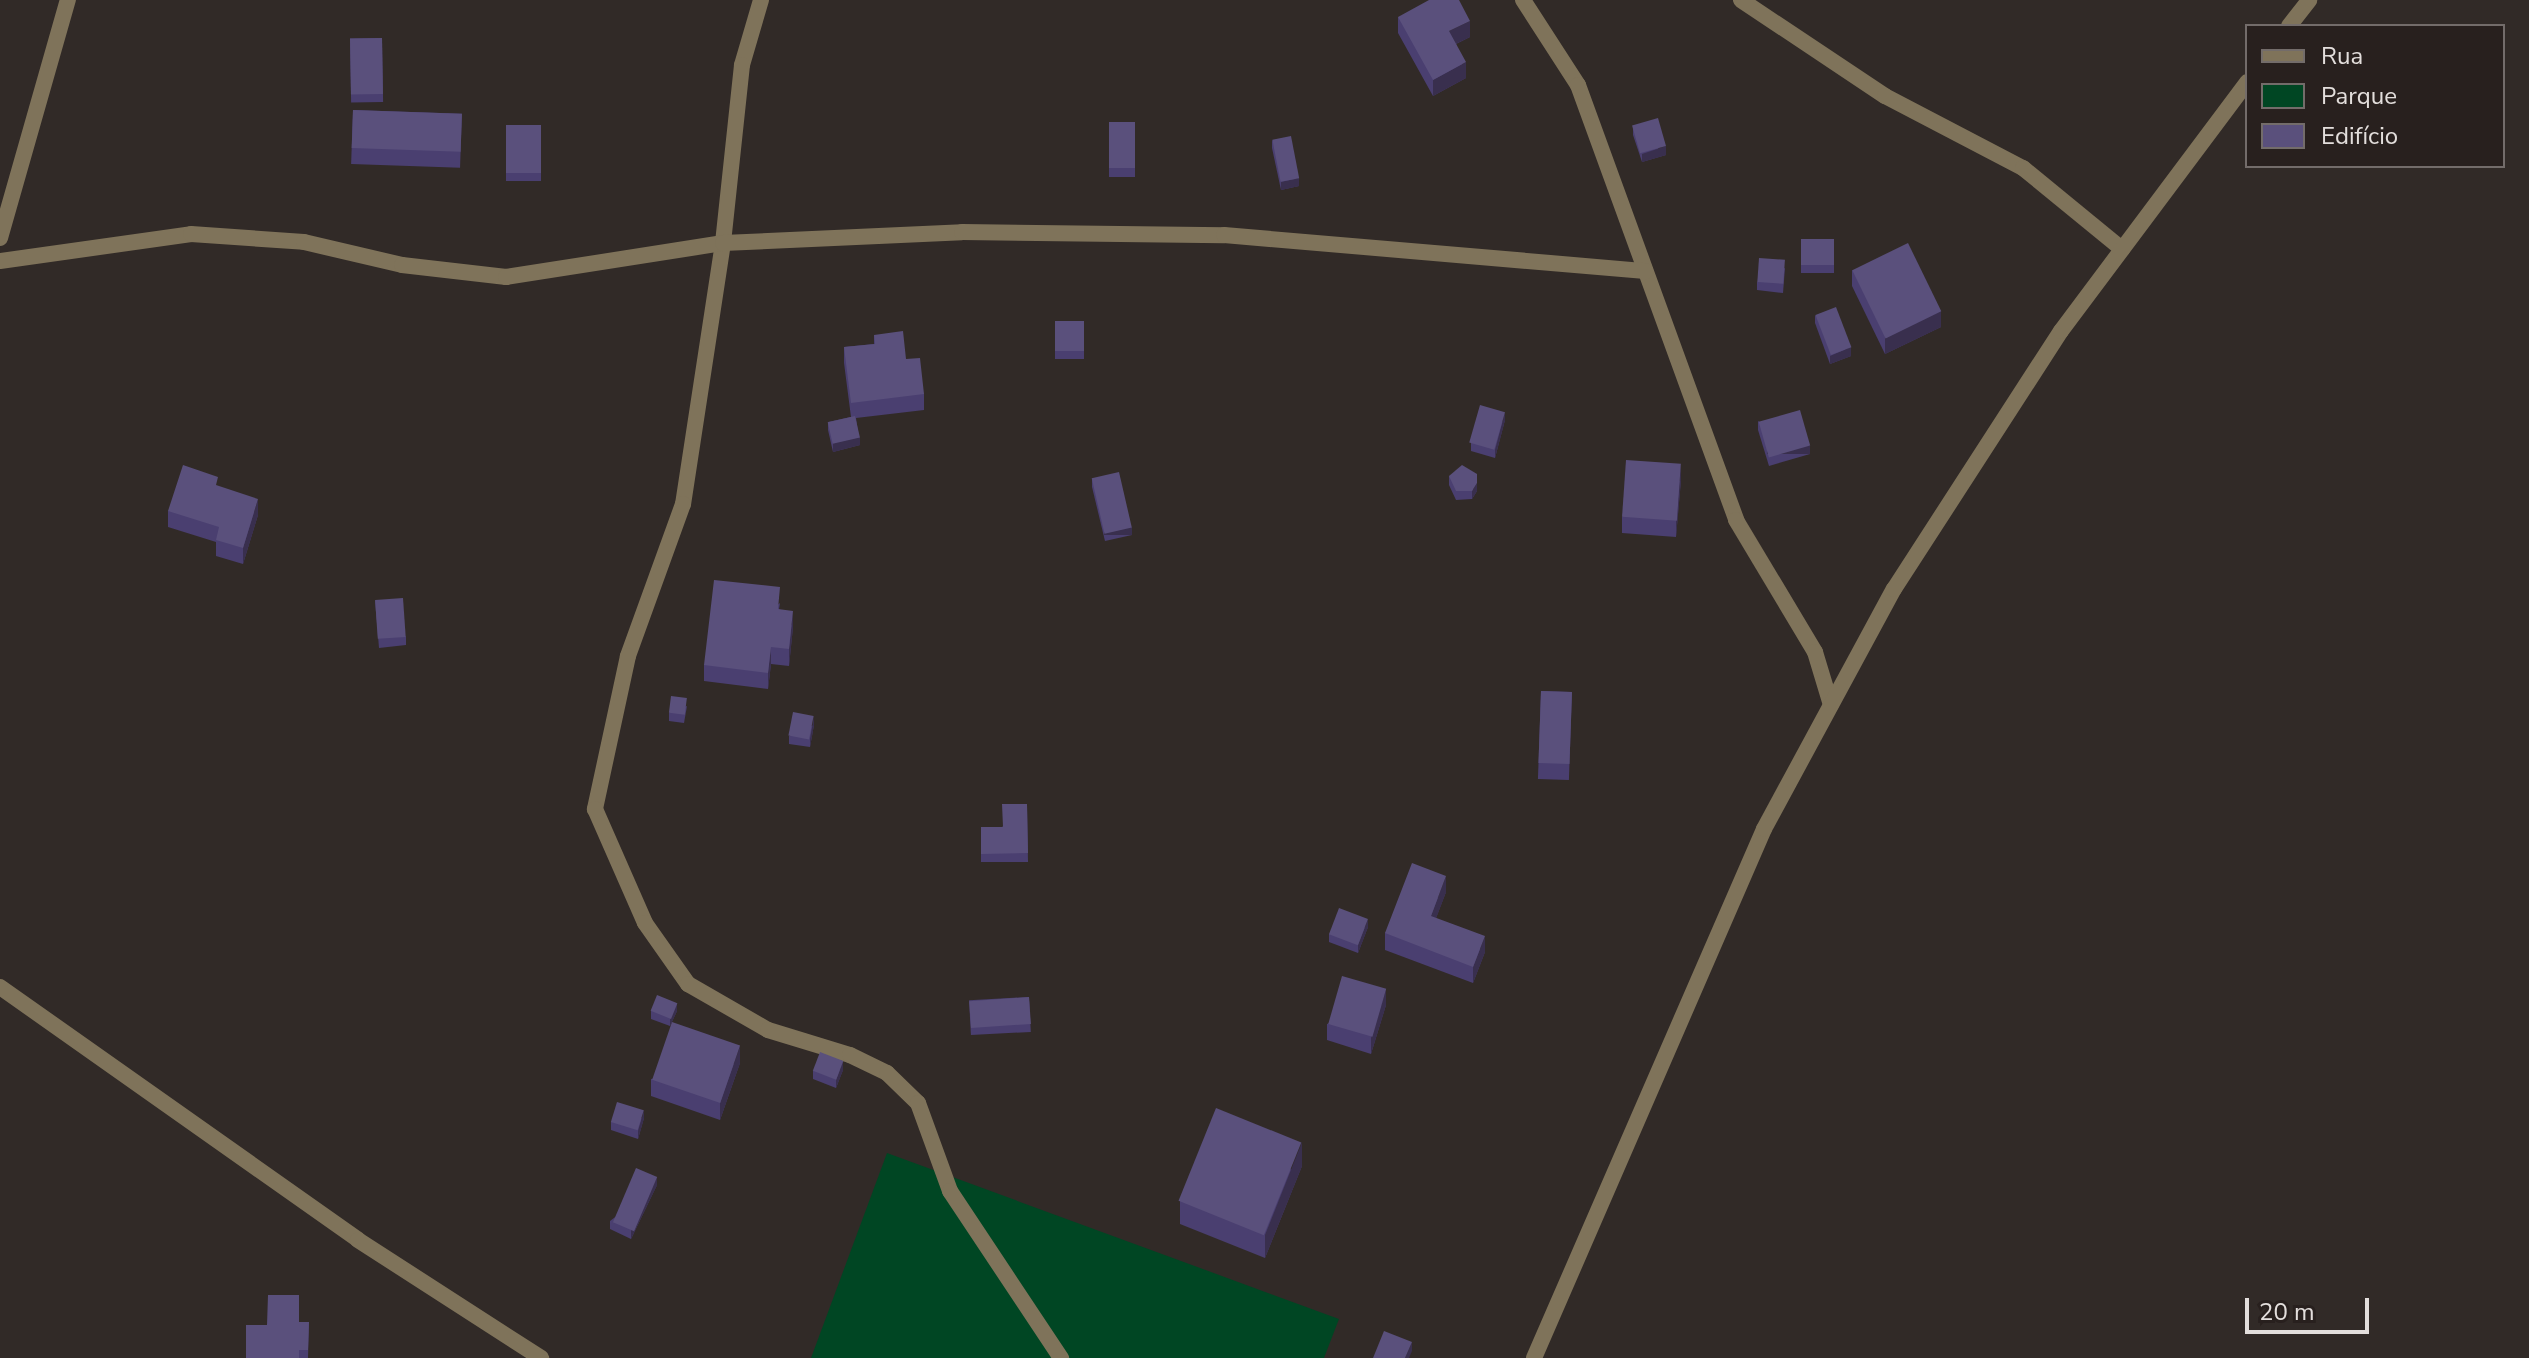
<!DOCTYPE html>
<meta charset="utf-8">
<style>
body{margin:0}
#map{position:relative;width:2529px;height:1358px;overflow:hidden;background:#312a27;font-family:"Nunito Sans",sans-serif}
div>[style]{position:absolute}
.green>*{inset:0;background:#004623}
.street>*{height:16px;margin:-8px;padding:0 8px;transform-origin:8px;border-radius:8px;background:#7f735a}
.wall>*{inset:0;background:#4a3f70;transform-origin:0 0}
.shaded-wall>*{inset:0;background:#392f4e;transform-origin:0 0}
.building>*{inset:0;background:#5a507c;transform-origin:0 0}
span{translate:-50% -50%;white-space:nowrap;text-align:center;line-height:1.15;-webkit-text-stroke:7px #28201e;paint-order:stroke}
.legend{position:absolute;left:2245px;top:24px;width:260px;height:144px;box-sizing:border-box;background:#28201e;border:2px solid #736c6a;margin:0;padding:10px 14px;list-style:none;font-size:24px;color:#e3dedc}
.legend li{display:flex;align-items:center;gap:16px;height:40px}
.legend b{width:40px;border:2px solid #736c6a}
.scale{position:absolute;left:2245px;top:1298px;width:124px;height:36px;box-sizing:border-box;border:4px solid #e3dedc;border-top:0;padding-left:10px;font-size:24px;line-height:28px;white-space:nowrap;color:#e3dedc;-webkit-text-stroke:6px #28201e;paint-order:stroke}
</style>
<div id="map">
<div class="green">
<div style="clip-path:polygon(887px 1153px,1339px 1319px,1324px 1358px,811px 1358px)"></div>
</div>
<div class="street">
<div style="left:761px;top:0;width:68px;rotate:106.3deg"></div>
<div style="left:742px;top:65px;width:179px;rotate:96.1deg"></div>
<div style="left:723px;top:243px;width:264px;rotate:98.7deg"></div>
<div style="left:683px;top:504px;width:162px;rotate:109.9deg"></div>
<div style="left:628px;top:656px;width:157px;rotate:102.2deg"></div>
<div style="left:595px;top:809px;width:124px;rotate:66.3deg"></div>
<div style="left:645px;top:923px;width:75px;rotate:54.8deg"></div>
<div style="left:688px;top:984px;width:92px;rotate:29.9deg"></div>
<div style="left:768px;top:1030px;width:86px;rotate:17deg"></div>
<div style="left:850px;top:1055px;width:41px;rotate:25.9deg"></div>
<div style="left:887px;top:1073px;width:43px;rotate:44.1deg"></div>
<div style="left:918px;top:1103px;width:94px;rotate:70deg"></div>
<div style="left:950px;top:1191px;width:201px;rotate:56.4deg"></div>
<div style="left:1523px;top:0;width:101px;rotate:57.1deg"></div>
<div style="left:1578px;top:85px;width:463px;rotate:70deg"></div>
<div style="left:1736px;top:520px;width:154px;rotate:59.1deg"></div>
<div style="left:1815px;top:652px;width:55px;rotate:73.2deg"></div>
<div style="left:1741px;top:0;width:173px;rotate:33.7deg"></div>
<div style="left:1885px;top:96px;width:156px;rotate:27.6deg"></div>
<div style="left:2023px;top:168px;width:128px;rotate:39.3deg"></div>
<div style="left:2289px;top:26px;width:33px;rotate:-52deg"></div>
<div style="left:0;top:238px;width:248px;rotate:-74.1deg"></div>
<div style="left:0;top:261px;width:193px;rotate:-8deg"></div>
<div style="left:191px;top:234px;width:113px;rotate:4deg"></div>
<div style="left:304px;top:242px;width:101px;rotate:13.2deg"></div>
<div style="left:402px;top:265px;width:105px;rotate:6.6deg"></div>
<div style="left:506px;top:277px;width:220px;rotate:-8.9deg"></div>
<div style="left:723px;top:243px;width:239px;rotate:-2.6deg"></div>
<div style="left:962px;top:232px;width:262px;rotate:0.7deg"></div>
<div style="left:1224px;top:235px;width:423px;rotate:4.9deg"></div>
<div style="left:0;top:987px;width:438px;rotate:35.2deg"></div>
<div style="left:358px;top:1240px;width:218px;rotate:32.8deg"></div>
<div style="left:1534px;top:1358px;width:577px;rotate:-66.5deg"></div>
<div style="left:1764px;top:829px;width:273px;rotate:-61.6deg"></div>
<div style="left:1894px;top:589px;width:307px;rotate:-57.1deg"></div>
<div style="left:2061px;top:331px;width:311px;rotate:-53.2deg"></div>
</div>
<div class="wall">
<div style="clip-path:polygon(1398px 17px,1470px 37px,1456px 44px,1466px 78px,1433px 96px,1398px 33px)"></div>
<div style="left:382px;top:38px;width:64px;height:32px;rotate:89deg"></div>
<div style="left:353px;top:110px;width:109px;height:54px;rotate:2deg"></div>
<div style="left:1109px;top:122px;width:26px;height:55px"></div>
<div style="left:506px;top:125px;width:35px;height:56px"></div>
<div style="clip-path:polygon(1633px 127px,1666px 155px,1642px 162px,1633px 135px)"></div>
<div style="clip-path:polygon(1272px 140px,1299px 186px,1281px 190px,1272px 148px)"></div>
<div style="left:1801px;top:239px;width:33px;height:34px"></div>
<div style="clip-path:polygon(1785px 268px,1783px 293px,1757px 290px,1757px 282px)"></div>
<div style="clip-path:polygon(1852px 270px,1941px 327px,1885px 354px,1852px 286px)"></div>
<div style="clip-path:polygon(1815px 315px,1851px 356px,1830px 364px,1815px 323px)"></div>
<div style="left:1055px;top:321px;width:29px;height:38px"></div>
<div style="clip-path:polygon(874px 335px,906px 359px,924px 394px,924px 410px,856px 418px,860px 445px,833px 452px,828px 430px,828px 422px,851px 417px,844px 363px,844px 347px,874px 344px)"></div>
<div style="clip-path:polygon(1505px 420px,1495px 458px,1471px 451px,1471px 443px)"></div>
<div style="clip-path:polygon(1758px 421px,1810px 454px,1769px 466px,1758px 430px)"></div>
<div style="clip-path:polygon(1449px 476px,1477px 491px,1472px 499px,1456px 500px,1449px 485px)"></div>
<div style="clip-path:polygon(1092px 478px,1132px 535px,1105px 541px,1092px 487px)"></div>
<div style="clip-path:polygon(1681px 480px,1676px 537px,1622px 533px,1622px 517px)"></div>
<div style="clip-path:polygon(218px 486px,258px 515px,243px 564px,216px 556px,216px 542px,168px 527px,168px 511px)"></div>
<div style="clip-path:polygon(375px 600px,406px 637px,406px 645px,379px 648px)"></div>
<div style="clip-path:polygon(780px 603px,779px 609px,793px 627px,789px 666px,771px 664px,768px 689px,704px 681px,704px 665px)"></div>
<div style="left:1541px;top:691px;width:31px;height:88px;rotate:2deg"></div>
<div style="clip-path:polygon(687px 706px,684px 723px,669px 721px,669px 713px)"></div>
<div style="clip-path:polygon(814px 725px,810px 747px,789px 744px,789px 736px)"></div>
<div style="clip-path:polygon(1027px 804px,1028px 862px,981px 862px,981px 827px,1002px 827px)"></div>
<div style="clip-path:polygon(1446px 892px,1436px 918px,1485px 952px,1473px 983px,1385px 950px,1385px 933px)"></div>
<div style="clip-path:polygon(1368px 927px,1358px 953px,1329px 942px,1329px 934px)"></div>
<div style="left:1029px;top:997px;width:35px;height:60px;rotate:87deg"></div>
<div style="clip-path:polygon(1386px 1005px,1371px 1054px,1327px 1040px,1327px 1024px)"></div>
<div style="clip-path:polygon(651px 1011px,677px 1011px,670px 1026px,651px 1019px)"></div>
<div style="clip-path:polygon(740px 1063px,720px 1120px,651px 1096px,651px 1079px)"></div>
<div style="clip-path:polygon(843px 1070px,836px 1088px,813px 1079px,813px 1071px)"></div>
<div style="clip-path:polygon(644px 1118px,638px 1139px,611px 1130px,611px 1122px)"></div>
<div style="clip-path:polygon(1302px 1166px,1265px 1258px,1180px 1224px,1180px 1201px)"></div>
<div style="clip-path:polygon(657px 1185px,631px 1239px,610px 1229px,610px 1221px)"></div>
<div style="clip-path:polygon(299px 1322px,309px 1322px,308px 1358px,246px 1358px,267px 1325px)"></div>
</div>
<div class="shaded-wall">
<div style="clip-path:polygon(1470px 21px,1470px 37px,1449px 47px,1449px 31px)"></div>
<div style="clip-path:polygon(1466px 62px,1466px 78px,1433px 96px,1433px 80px)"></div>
<div style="clip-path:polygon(1666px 146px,1666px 155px,1642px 162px,1642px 154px)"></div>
<div style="clip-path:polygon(1299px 178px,1299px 186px,1281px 190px,1281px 182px)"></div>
<div style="clip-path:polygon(1941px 311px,1941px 327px,1885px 354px,1885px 337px)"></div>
<div style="clip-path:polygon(1851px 347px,1851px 356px,1830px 364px,1830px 356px)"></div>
<div style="clip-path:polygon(1505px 412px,1505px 420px,1495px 458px,1495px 450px)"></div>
<div style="clip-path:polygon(860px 437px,860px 445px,833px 452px,833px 443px)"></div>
<div style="left:1810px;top:446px;width:8px;height:43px;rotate:90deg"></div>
<div style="clip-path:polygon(1681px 464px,1681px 480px,1676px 537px,1676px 521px)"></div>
<div style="clip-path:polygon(1477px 483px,1477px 491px,1472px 499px,1472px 491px)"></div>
<div style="clip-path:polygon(258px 499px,258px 515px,243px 564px,243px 548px)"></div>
<div style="left:1132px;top:527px;width:8px;height:28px;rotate:90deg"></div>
<div style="clip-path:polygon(793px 611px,793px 627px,789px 666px,789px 649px)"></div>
<div style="clip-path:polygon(771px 647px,771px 664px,768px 689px,768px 673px)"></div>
<div style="clip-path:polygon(814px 716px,814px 725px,810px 747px,810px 739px)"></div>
<div style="clip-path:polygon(1446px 876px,1446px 892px,1431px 932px,1431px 916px)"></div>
<div style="clip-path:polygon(1368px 919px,1368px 927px,1358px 953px,1358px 945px)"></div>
<div style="clip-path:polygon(1485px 936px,1485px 952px,1473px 983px,1473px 967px)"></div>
<div style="clip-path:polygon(1386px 989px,1386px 1005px,1371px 1054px,1371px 1038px)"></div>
<div style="clip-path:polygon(677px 1003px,677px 1011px,670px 1026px,670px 1018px)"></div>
<div style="clip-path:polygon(740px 1046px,740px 1063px,720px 1120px,720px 1103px)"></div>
<div style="clip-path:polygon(843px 1061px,843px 1070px,836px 1088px,836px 1080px)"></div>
<div style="clip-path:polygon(644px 1110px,644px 1118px,638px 1139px,638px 1131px)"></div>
<div style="clip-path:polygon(1302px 1142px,1302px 1166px,1265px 1258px,1265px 1235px)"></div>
<div style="clip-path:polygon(657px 1177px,657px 1185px,631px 1239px,631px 1231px)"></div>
<div style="clip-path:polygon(1412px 1342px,1412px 1351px,1409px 1358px,1405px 1358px)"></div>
</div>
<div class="building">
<div style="clip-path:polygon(1429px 0,1459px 0,1470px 21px,1449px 31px,1466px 62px,1433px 80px,1398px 17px)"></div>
<div style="left:382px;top:38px;width:56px;height:32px;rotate:89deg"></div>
<div style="left:353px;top:110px;width:109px;height:38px;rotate:2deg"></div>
<div style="left:1658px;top:118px;width:29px;height:27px;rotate:74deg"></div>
<div style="left:1109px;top:122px;width:26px;height:46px"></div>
<div style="left:506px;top:125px;width:35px;height:48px"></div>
<div style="left:1291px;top:136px;width:43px;height:19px;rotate:79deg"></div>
<div style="left:1801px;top:239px;width:33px;height:26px"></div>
<div style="left:1908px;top:243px;width:76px;height:62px;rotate:64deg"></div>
<div style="left:1759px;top:258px;width:26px;height:24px;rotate:4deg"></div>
<div style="left:1836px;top:307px;width:43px;height:22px;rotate:69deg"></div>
<div style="left:1055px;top:321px;width:29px;height:30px"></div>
<div style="clip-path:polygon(903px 331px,906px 359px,920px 358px,924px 394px,851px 403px,844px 347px,875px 344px,874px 335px)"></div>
<div style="left:1480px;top:405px;width:26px;height:39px;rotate:16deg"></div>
<div style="left:1800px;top:410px;width:37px;height:43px;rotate:74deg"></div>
<div style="left:855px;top:416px;width:22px;height:28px;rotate:77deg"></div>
<div style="left:1626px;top:460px;width:55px;height:57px;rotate:4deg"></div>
<div style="clip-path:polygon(183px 465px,218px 477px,216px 485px,258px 499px,243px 548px,216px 540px,219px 527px,168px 511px)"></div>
<div style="clip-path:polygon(1462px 465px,1477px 474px,1477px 483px,1472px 491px,1456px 491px,1449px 476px)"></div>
<div style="left:1119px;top:472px;width:57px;height:28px;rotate:77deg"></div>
<div style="clip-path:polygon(714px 580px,780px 587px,778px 609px,793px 611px,789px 649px,771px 647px,768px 673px,704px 665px)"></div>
<div style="left:403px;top:598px;width:39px;height:28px;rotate:86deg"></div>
<div style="left:1541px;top:691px;width:31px;height:72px;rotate:2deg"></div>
<div style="left:671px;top:696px;width:16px;height:17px;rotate:7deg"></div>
<div style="left:793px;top:712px;width:21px;height:24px;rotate:11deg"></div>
<div style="clip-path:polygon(1002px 804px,1027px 804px,1028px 853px,981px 854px,981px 827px,1003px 827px)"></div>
<div style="clip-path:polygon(1412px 863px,1446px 876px,1431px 916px,1485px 936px,1473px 967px,1385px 933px)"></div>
<div style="left:1339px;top:908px;width:31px;height:28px;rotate:21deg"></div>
<div style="left:1342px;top:976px;width:46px;height:50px;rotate:16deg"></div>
<div style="left:657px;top:995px;width:22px;height:17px;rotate:22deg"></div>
<div style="left:1029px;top:997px;width:27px;height:60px;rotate:86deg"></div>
<div style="left:672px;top:1022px;width:72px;height:61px;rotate:19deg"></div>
<div style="left:820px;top:1052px;width:25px;height:20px;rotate:21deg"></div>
<div style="left:617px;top:1102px;width:28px;height:21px;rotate:17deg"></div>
<div style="left:1216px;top:1108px;width:92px;height:100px;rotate:22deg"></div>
<div style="left:636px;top:1168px;width:23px;height:59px;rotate:23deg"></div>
<div style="clip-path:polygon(268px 1295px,299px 1295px,299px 1322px,309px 1322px,308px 1350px,299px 1350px,299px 1358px,246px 1358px,246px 1325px,267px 1325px)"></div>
<div style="clip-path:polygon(1384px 1331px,1412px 1342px,1405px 1358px,1373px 1358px)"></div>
</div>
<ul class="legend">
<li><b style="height:10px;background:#7f735a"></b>Rua</li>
<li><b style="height:22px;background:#004623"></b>Parque</li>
<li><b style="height:22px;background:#5a507c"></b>Edifício</li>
</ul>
<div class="scale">20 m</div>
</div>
